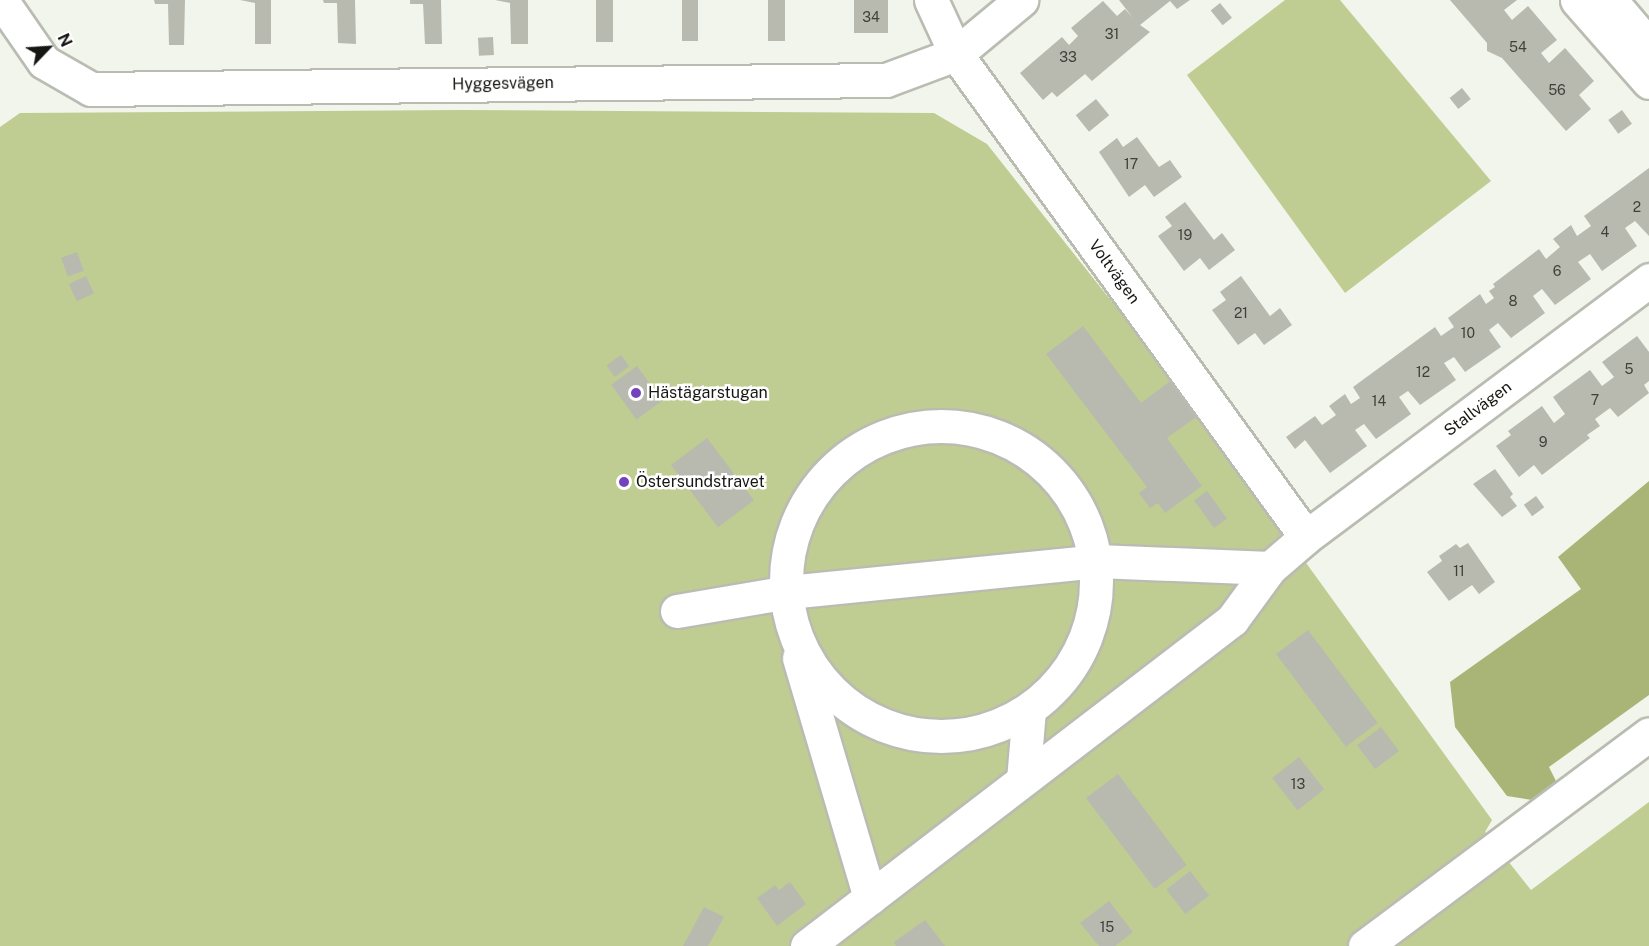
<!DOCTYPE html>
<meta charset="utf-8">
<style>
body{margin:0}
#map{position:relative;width:1649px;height:946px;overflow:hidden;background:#f2f5eb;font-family:"Public Sans",sans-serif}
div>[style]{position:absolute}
.green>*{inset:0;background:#bfcc92}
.forest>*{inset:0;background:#a8b577}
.building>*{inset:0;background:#b8bab0;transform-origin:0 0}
.roads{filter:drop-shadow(2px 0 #babcb2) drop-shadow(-2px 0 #babcb2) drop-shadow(0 2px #babcb2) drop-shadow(0 -2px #babcb2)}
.minor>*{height:33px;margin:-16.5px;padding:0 16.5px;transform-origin:16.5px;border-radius:16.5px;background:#fff}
.minor>.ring{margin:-16.5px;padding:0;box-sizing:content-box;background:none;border:33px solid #fff;border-radius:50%}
.dots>*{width:16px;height:16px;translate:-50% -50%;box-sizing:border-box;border:3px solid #fff;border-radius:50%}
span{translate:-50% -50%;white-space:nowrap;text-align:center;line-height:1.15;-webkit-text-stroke:5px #fff;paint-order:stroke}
.number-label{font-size:14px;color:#3e403a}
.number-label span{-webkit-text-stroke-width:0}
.street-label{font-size:16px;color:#161713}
.poi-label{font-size:16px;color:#161713}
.left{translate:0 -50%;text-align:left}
.north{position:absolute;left:18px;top:18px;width:60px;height:60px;-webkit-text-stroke:4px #fff;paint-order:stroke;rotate:65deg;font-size:16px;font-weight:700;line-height:24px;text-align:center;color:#161713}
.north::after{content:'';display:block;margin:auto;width:21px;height:27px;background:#161713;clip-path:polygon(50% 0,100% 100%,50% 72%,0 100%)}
</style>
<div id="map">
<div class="green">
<div style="clip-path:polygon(1285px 0,1340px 0,1491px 181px,1345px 293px,1187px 75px)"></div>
<div style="clip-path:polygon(460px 110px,934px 113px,987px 144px,1173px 379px,1492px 820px,1485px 832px,1531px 890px,1649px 802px,1649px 946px,0 946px,0 127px,20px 113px)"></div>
</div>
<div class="forest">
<div style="clip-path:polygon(1649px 481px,1649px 695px,1549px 767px,1556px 781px,1532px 800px,1507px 796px,1455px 727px,1450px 682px,1581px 589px,1558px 557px)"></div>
</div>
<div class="building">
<div style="clip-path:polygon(154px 0,185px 0,184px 45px,169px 45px,168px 4px,155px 4px)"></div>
<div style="clip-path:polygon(240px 0,271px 0,271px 44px,255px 44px,255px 3px)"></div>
<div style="clip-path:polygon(323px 0,355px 0,356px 44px,338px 43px,337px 3px,324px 3px)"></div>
<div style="clip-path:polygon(410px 0,441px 0,442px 44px,425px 44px,423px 4px,410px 4px)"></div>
<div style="clip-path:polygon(495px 0,528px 0,528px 44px,511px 44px,510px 3px)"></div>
<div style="left:596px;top:0;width:17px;height:42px"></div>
<div style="left:682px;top:0;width:16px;height:41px"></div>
<div style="left:768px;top:0;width:17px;height:41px"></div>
<div style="left:854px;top:0;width:34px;height:33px"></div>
<div style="clip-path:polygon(1119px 0,1190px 0,1177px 9px,1170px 1px,1140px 25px,1150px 32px,1092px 81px,1085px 74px,1057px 97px,1052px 92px,1043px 100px,1020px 73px,1062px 37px,1069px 45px,1078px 36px,1071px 28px,1103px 1px,1117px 16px,1125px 9px,1133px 18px)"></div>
<div style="clip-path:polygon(1450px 0,1517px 0,1504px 10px,1512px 20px,1528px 6px,1557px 40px,1541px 53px,1549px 63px,1565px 48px,1594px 81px,1579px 95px,1591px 109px,1566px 131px,1502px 58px,1487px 51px,1487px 43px)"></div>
<div style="left:1220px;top:3px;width:19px;height:12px;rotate:51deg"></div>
<div style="left:493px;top:37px;width:18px;height:15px;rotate:87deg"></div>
<div style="left:1462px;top:88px;width:14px;height:16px;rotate:51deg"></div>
<div style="left:1096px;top:99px;width:21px;height:26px;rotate:51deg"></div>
<div style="left:1622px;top:110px;width:17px;height:17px;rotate:54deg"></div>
<div style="clip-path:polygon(1137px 137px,1159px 167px,1170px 160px,1182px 177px,1154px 197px,1145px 185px,1129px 197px,1099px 152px,1117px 138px,1123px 147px)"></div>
<div style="clip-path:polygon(1649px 168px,1649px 236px,1635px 221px,1625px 228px,1637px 246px,1602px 271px,1590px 254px,1578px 262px,1591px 279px,1555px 305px,1542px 289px,1533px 296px,1545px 313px,1511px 338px,1498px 323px,1489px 330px,1501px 347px,1465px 372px,1454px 357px,1444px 363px,1456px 380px,1420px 405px,1408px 391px,1399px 397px,1411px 414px,1376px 439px,1364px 424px,1355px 430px,1367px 446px,1330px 473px,1305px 440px,1295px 449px,1286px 437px,1315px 416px,1322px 425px,1336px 415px,1329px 406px,1345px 394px,1351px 404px,1360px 398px,1353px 387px,1435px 327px,1441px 336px,1454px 327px,1448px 318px,1480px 294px,1486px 304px,1494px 298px,1489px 291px,1495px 287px,1493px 284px,1539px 249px,1546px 259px,1560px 247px,1553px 239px,1571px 225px,1577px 236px,1591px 226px,1584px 216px)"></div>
<div style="clip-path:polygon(1185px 202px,1214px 240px,1222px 233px,1235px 250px,1209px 270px,1200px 258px,1184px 271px,1158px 236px,1172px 226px,1165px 217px)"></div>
<div style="left:77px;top:252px;width:20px;height:17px;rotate:70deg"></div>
<div style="left:86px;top:276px;width:19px;height:19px;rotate:65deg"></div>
<div style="clip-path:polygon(1241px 276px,1270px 316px,1280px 308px,1292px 325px,1264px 345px,1255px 333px,1238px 345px,1212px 310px,1226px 300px,1220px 292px)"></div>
<div style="clip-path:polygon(1083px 326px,1141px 403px,1173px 379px,1199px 415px,1167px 438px,1202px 486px,1165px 513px,1158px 503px,1150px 508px,1139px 493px,1147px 487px,1046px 354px)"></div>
<div style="clip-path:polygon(1637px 336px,1649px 352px,1649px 381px,1644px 385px,1649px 393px,1618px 417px,1610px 408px,1595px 419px,1600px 426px,1587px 435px,1590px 438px,1542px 475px,1534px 465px,1519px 477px,1496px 446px,1511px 435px,1508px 431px,1542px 406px,1554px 423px,1565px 414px,1553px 397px,1590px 370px,1602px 386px,1614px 377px,1602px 362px)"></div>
<div style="left:621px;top:355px;width:14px;height:18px;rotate:54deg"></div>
<div style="left:637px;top:366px;width:43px;height:32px;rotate:54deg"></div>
<div style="left:707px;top:438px;width:78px;height:45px;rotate:53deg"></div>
<div style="clip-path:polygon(1495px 469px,1513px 494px,1510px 497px,1517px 506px,1502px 517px,1473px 484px)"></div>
<div style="left:1207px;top:491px;width:34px;height:16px;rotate:54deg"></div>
<div style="left:1536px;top:496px;width:14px;height:15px;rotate:54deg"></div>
<div style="clip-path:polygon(1468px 543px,1495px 582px,1479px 594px,1472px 585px,1449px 601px,1427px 572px,1442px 561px,1439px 556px,1456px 544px,1460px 548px)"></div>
<div style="left:1308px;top:630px;width:116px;height:40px;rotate:53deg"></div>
<div style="left:1381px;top:727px;width:30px;height:30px;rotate:53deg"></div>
<div style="left:1299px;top:757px;width:41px;height:34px;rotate:52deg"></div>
<div style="left:1118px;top:774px;width:114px;height:40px;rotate:53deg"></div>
<div style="left:1190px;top:871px;width:31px;height:30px;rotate:52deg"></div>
<div style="clip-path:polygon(790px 882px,806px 904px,777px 926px,757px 898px,775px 885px,779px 890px)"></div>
<div style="clip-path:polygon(1109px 901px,1133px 932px,1115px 946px,1099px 946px,1080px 923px)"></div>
<div style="clip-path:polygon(704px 907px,724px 917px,708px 946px,683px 946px)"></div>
<div style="clip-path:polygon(925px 920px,945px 946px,896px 946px,894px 942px)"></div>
</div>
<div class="roads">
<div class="minor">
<div style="left:1px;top:0;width:75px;rotate:55.3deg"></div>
<div style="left:44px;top:62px;width:54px;rotate:29.9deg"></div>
<div style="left:91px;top:89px;width:795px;rotate:-0.65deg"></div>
<div style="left:886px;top:80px;width:75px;rotate:-20.4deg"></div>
<div style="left:956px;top:54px;width:85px;rotate:-39.7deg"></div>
<div style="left:931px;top:0;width:60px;rotate:65.2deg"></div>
<div style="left:956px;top:54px;width:596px;rotate:54.07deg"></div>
<div style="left:1577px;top:0;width:109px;rotate:48.7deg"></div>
<div style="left:1610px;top:0;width:60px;rotate:49.7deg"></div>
<div class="ring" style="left:786px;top:426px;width:277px;height:277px"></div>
<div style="left:677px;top:611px;width:113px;rotate:-9.7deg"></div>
<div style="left:788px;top:592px;width:311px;rotate:-5.7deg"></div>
<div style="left:1097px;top:561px;width:173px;rotate:2.3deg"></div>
<div style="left:799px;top:658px;width:250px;rotate:73.5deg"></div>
<div style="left:1023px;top:780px;width:70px;rotate:-85.1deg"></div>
<div style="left:807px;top:946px;width:536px;rotate:-37.49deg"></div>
<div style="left:1232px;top:620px;width:64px;rotate:-53.8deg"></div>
<div style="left:1270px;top:568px;width:48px;rotate:-40.7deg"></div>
<div style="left:1306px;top:537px;width:429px;rotate:-36.8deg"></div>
<div style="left:1365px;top:946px;width:354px;rotate:-36.7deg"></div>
</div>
</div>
<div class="dots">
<div style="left:636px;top:393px;background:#7443bb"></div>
<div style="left:624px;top:482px;background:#7443bb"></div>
</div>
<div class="number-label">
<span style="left:871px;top:17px">34</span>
<span style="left:1112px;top:34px">31</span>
<span style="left:1518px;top:47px">54</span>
<span style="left:1068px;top:57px">33</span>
<span style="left:1557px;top:90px">56</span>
<span style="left:1131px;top:164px">17</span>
<span style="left:1637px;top:207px">2</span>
<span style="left:1605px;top:232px">4</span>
<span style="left:1185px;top:235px">19</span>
<span style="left:1557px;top:271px">6</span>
<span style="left:1513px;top:301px">8</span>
<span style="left:1241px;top:313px">21</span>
<span style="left:1468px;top:333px">10</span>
<span style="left:1629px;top:369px">5</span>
<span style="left:1423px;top:372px">12</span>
<span style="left:1595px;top:400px">7</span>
<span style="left:1379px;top:401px">14</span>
<span style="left:1543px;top:442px">9</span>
<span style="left:1459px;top:571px">11</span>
<span style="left:1298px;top:784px">13</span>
<span style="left:1107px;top:927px">15</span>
</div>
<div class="street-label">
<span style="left:503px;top:84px;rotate:-1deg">Hyggesvägen</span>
<span style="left:1114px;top:272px;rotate:54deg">Voltvägen</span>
<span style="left:1478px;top:409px;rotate:-37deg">Stallvägen</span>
</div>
<div class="poi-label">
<span class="left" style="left:648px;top:393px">Hästägarstugan</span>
<span class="left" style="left:636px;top:482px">Östersundstravet</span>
</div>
<div class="north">N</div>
</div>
